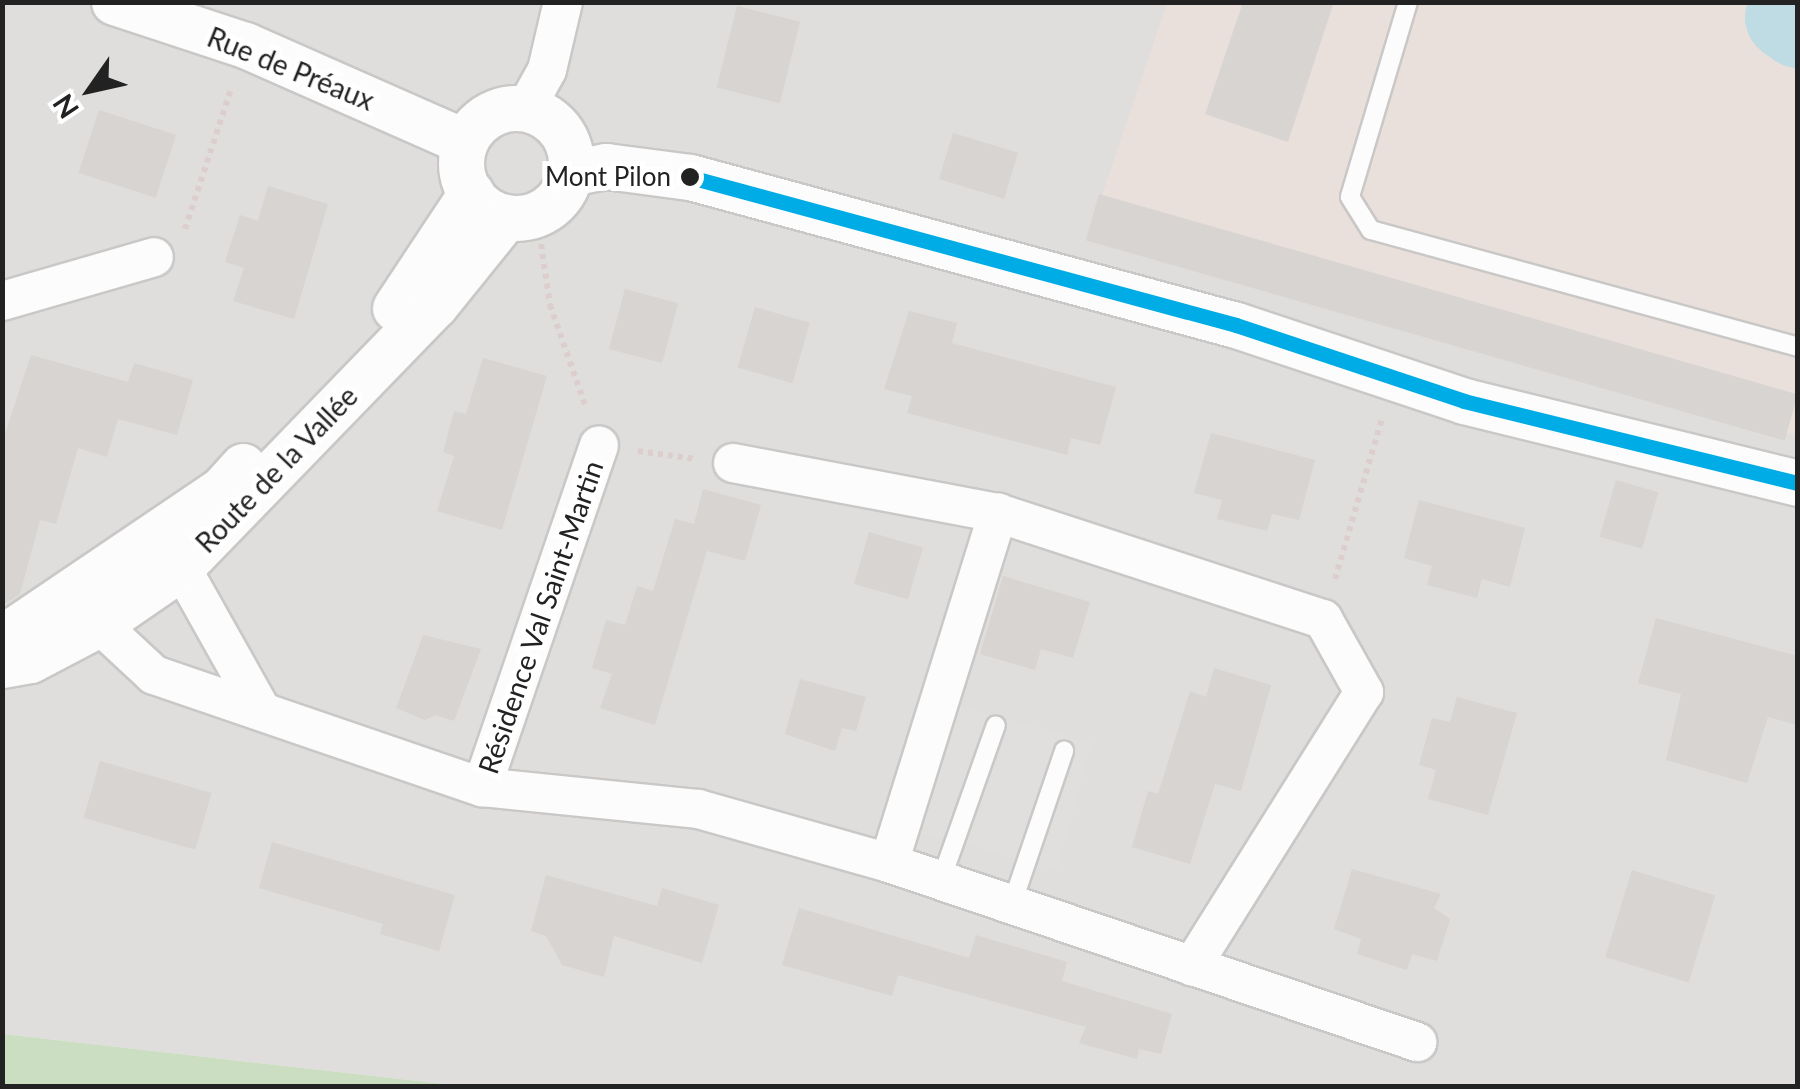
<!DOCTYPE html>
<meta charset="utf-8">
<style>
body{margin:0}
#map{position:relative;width:1800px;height:1089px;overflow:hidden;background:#f0eeeb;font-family:Lato,sans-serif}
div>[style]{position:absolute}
.residential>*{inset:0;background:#dfdedc}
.military>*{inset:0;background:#eae0db}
.forest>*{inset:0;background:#cbdec1}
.parking>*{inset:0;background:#e0dfde;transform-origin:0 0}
.river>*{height:85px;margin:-42.5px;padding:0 42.5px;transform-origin:42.5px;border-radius:42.5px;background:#bfdbe3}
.building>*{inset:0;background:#d7d4d2;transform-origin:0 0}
.path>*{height:6px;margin-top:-3px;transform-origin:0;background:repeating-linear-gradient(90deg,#dccecd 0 5px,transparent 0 10px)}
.roads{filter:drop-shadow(2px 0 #c9c8c7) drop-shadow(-2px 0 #c9c8c7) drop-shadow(0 2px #c9c8c7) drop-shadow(0 -2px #c9c8c7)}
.service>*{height:18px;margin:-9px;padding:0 9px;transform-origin:9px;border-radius:9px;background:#fdfcfc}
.minor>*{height:38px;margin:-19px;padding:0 19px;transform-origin:19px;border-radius:19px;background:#fdfcfc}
.tertiary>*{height:45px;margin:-22.5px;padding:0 22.5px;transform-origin:22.5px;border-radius:22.5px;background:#fdfcfc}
.tertiary>.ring{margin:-22.5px;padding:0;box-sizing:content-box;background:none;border:45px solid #fdfcfc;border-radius:50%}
.bus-1>*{height:15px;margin:-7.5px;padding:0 7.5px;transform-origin:7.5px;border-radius:7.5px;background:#00ace6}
.dots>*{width:28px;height:28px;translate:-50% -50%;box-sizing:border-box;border:5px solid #fff;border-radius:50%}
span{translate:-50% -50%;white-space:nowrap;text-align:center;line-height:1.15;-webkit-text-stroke:10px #fff;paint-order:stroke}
.bus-label{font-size:26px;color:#222}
.right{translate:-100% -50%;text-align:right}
.street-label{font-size:28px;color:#222}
.frame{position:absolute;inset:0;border:5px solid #222;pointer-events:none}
.north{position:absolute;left:40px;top:40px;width:100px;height:100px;-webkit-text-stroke:8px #fff;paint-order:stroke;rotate:236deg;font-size:28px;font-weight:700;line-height:40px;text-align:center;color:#222}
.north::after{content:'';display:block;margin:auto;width:35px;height:45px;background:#222;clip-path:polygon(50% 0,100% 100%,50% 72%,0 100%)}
</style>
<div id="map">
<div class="residential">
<div style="clip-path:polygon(3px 3px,1797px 3px,1797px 1086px,462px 1086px,3px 1034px)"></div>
</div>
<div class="military">
<div style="clip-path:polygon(1167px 3px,1797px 3px,1797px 436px,1087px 240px)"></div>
</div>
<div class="forest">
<div style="clip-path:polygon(3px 1034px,462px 1086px,3px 1086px)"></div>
</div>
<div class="parking">
<div style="left:939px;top:701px;width:158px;height:132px;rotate:15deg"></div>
</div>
<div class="river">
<div style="left:1787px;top:17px;width:14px;rotate:36deg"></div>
</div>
<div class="building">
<div style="clip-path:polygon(1243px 2px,1334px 2px,1288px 142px,1205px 114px)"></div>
<div style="left:737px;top:6px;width:65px;height:84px;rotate:14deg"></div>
<div style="left:99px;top:110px;width:81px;height:66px;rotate:18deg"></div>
<div style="left:953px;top:133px;width:68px;height:48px;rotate:17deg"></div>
<div style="clip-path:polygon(268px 186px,328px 204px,294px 319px,233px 301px,244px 268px,225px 262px,240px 215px,258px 221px)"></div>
<div style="left:1099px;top:194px;width:727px;height:48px;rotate:16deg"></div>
<div style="left:625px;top:289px;width:55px;height:62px;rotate:15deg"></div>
<div style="left:755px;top:307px;width:57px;height:63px;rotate:16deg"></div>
<div style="clip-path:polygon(909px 311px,957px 323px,952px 343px,1116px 387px,1100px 445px,1071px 438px,1067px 455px,907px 413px,912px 396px,884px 389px)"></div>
<div style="clip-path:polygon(31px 355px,128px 382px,134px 363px,193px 380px,177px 435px,118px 419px,107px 457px,78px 448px,56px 524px,40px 520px,20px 594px,2px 606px,2px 443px)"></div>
<div style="clip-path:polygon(483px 358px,547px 376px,502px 530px,437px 511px,454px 456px,443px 452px,454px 411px,466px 414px)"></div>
<div style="clip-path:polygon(1211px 433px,1315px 460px,1299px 520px,1272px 514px,1267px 531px,1217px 519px,1222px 500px,1194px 493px)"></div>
<div style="left:1616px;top:480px;width:44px;height:59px;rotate:16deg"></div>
<div style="clip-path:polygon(703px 489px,761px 505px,745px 561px,707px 551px,655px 725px,600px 708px,612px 674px,592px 668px,606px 620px,625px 625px,637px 586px,653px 591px,675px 519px,694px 524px)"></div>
<div style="clip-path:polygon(1419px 500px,1525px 528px,1510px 587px,1482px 579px,1477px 598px,1427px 585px,1432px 566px,1404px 558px)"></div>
<div style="left:869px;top:532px;width:56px;height:54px;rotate:16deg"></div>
<div style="clip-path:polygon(1003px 576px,1090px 602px,1073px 658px,1041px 649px,1035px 670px,980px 654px)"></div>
<div style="clip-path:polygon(1656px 618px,1798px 656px,1798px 725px,1768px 717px,1747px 783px,1666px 760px,1681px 694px,1638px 683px)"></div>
<div style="clip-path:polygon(423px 635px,481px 649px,454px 721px,435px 715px,425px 720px,396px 708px)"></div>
<div style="clip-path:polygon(1214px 668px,1271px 685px,1241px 791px,1215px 784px,1190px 864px,1132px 847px,1148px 791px,1158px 794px,1190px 691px,1206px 697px)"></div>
<div style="clip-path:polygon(800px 679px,866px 697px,856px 731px,842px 728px,835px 751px,785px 734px)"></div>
<div style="clip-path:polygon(1457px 697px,1517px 713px,1488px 815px,1428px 799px,1436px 770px,1419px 765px,1432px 718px,1450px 722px)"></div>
<div style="left:100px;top:761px;width:116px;height:59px;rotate:16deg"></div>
<div style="clip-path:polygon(272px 842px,455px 895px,439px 951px,380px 934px,383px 924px,259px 888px)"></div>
<div style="clip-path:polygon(1352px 869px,1441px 894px,1434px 908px,1450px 919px,1437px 961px,1412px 954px,1407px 970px,1357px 954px,1361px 939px,1334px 929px)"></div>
<div style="left:1632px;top:870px;width:87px;height:91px;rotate:17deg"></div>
<div style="clip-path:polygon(546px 875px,657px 906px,662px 888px,719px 905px,702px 963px,614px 936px,604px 977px,562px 965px,546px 936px,531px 931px)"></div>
<div style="clip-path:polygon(799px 908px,969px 958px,976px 935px,1067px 962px,1062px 981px,1172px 1014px,1161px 1054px,1139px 1049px,1137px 1059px,1079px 1043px,1086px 1027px,898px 975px,892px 996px,782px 965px)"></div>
</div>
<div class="path">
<div style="left:185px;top:229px;width:147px;rotate:-71.8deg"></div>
<div style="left:541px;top:244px;width:62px;rotate:81.6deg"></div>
<div style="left:550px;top:305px;width:106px;rotate:70.7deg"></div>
<div style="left:638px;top:451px;width:58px;rotate:8deg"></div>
<div style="left:1335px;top:579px;width:168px;rotate:-73.7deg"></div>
</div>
<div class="roads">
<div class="service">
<div style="left:1408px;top:2px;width:203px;rotate:106.6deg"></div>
<div style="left:1350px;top:197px;width:39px;rotate:58deg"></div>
<div style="left:1371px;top:230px;width:443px;rotate:15.3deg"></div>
<div style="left:941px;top:880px;width:164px;rotate:-70.5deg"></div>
<div style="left:1012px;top:904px;width:162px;rotate:-71.2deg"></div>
</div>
<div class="minor">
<div style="left:526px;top:108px;width:43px;rotate:-61.1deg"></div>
<div style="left:547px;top:70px;width:70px;rotate:-76.8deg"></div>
<div style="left:2px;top:301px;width:158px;rotate:-16.1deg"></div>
<div style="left:733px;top:463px;width:270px;rotate:10.7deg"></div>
<div style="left:998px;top:513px;width:342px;rotate:18.1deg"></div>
<div style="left:1323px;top:619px;width:84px;rotate:60.7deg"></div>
<div style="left:1364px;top:692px;width:324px;rotate:122.1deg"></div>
<div style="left:168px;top:544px;width:188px;rotate:60.7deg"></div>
<div style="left:88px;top:599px;width:27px;rotate:66deg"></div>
<div style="left:99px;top:624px;width:75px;rotate:42.8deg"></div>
<div style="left:154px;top:675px;width:347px;rotate:18.9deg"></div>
<div style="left:482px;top:787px;width:217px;rotate:5.8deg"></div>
<div style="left:698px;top:809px;width:198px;rotate:15.8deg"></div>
<div style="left:889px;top:863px;width:558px;rotate:18.73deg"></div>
<div style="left:482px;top:787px;width:361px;rotate:-71.1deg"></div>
<div style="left:889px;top:863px;width:367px;rotate:-72.7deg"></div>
</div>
<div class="tertiary">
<div style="left:114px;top:2px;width:138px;rotate:18.2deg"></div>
<div style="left:245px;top:45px;width:240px;rotate:23.8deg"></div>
<div class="ring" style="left:461px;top:108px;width:65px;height:65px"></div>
<div style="left:570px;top:173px;width:37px;rotate:-11deg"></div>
<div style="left:606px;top:166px;width:85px;rotate:7.5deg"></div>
<div style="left:690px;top:177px;width:566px;rotate:15.17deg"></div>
<div style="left:1236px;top:325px;width:240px;rotate:18.4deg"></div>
<div style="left:1464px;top:401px;width:344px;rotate:13.8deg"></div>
<div style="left:395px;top:308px;width:138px;rotate:-56.5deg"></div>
<div style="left:2px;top:638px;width:266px;rotate:-34.1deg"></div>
<div style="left:222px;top:489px;width:31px;rotate:-48deg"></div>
<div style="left:2px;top:665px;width:28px;rotate:-10deg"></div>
<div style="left:30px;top:660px;width:78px;rotate:-27.6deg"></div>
<div style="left:99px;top:624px;width:97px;rotate:-34.5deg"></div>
<div style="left:179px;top:569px;width:368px;rotate:-45.9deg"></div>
<div style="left:435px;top:305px;width:113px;rotate:-51.1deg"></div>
</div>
</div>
<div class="bus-1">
<div style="left:690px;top:177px;width:566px;rotate:15.17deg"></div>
<div style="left:1236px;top:325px;width:240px;rotate:18.4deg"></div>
<div style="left:1464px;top:401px;width:344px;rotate:13.8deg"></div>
</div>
<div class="dots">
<div style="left:690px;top:177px;background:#222"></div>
</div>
<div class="bus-label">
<span class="right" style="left:671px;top:177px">Mont Pilon</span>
</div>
<div class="street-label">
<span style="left:291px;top:68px;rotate:22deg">Rue de Préaux</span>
<span style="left:276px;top:469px;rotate:-46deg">Route de la Vallée</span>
<span style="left:540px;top:617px;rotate:-71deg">Résidence Val Saint-Martin</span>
</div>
<div class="frame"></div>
<div class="north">N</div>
</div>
